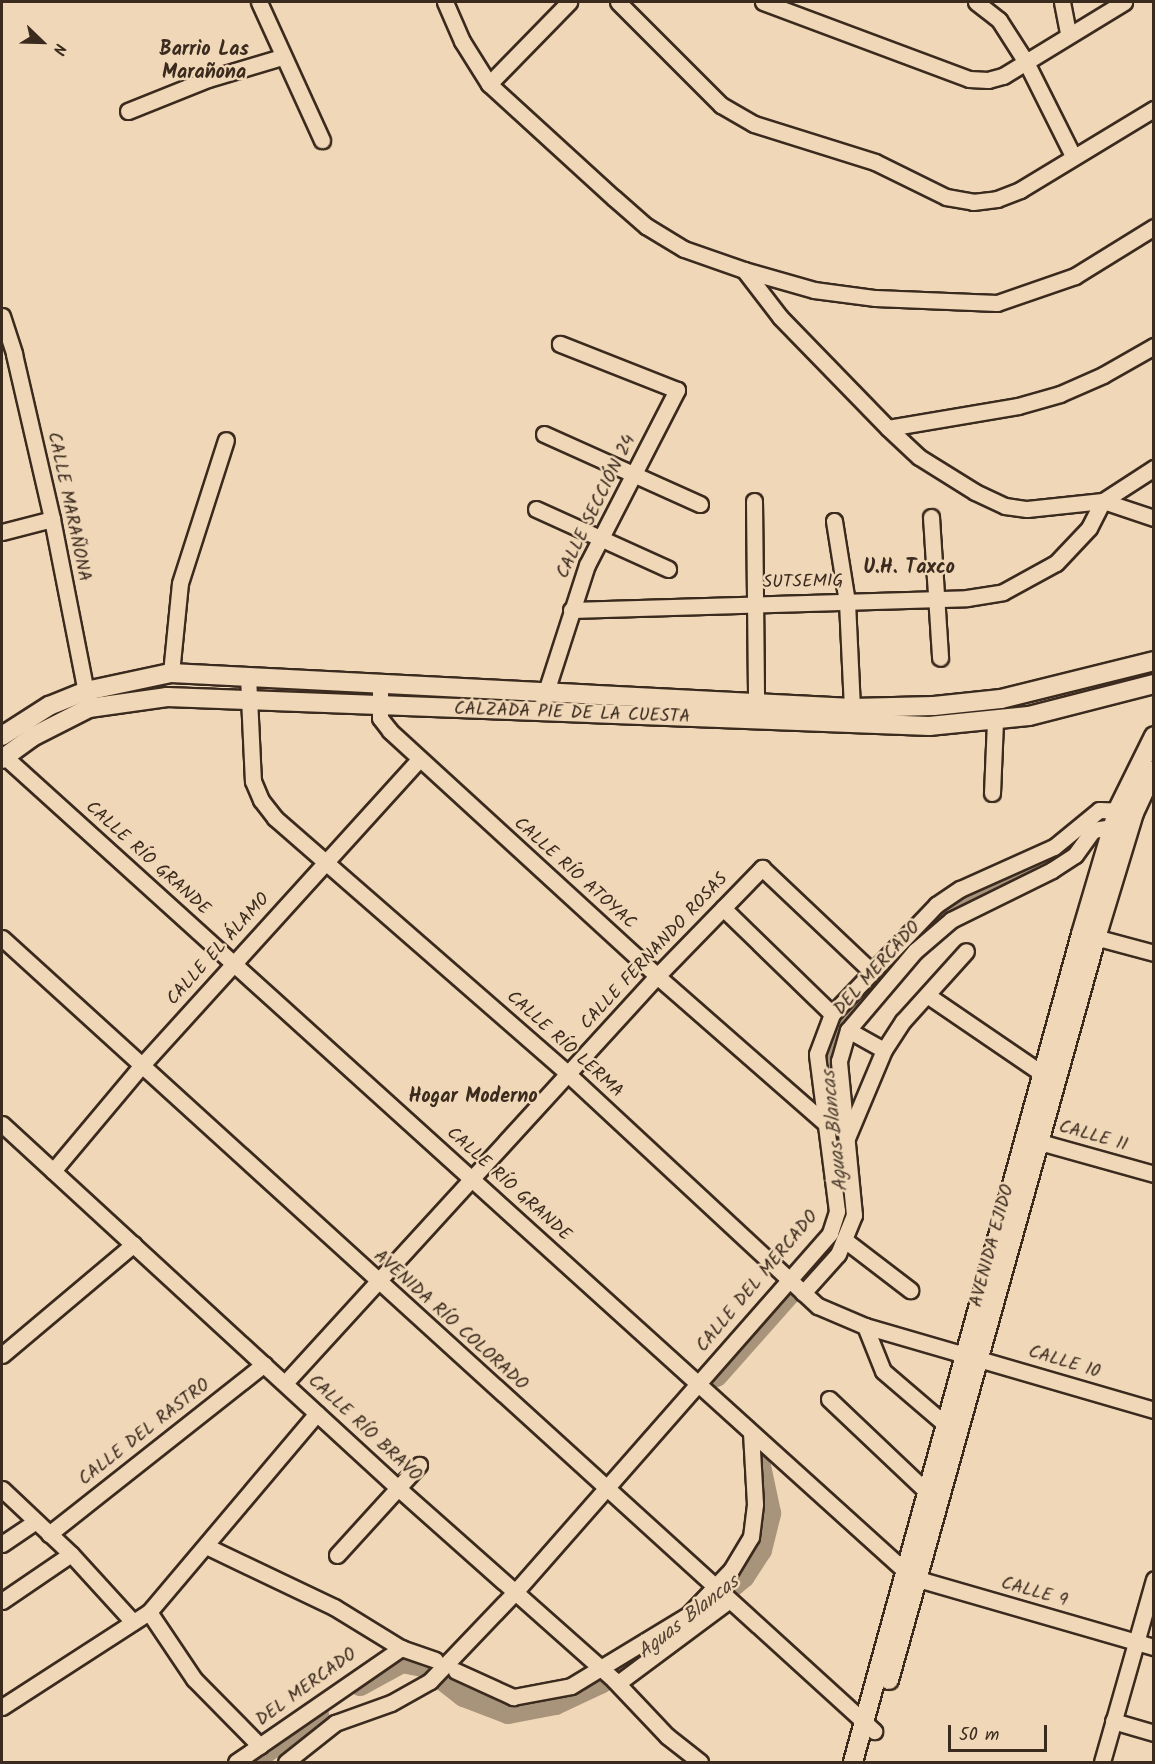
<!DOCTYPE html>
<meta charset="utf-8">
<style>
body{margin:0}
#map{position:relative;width:1155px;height:1764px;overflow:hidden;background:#efd7b7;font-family:Kalam,sans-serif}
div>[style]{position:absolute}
.river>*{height:24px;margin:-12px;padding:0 12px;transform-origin:12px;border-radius:12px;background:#a8937b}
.roads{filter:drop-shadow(2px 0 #3b2a1e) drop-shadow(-2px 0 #3b2a1e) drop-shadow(0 2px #3b2a1e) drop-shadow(0 -2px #3b2a1e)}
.minor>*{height:15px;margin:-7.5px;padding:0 7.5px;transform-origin:7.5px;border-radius:7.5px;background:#efd7b7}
.major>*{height:18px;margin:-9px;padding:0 9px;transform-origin:9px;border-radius:9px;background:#efd7b7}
span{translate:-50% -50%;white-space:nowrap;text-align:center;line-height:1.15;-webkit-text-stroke:5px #efd7b7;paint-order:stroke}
.street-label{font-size:18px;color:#3b2a1e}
.neighbourhood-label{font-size:20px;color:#3b2a1e;font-weight:700}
.water-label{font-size:20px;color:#564435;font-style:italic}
.frame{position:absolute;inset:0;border:3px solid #3b2a1e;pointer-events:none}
.north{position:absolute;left:12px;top:12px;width:60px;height:60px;-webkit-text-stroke:4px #efd7b7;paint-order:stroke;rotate:113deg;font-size:16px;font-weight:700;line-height:24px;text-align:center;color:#3b2a1e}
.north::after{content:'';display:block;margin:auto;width:21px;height:27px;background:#3b2a1e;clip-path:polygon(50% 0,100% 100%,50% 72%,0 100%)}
.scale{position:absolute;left:948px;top:1725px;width:99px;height:27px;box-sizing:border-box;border:3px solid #3b2a1e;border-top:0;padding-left:8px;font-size:18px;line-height:21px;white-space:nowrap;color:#3b2a1e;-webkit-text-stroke:4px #efd7b7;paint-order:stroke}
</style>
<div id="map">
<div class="river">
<div style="left:716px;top:1375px;width:188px;rotate:-48.4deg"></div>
<div style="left:841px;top:1234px;width:22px;rotate:-82deg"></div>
<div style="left:844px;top:1212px;width:154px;rotate:-95.6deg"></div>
<div style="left:829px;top:1059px;width:31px;rotate:-79deg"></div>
<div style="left:835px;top:1029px;width:90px;rotate:-48.2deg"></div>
<div style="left:895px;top:962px;width:91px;rotate:-44.1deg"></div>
<div style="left:960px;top:899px;width:89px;rotate:-23.1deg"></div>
<div style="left:1042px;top:864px;width:63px;rotate:-38deg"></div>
<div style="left:360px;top:1684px;width:48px;rotate:-28.7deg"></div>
<div style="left:402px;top:1661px;width:25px;rotate:11deg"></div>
<div style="left:427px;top:1666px;width:47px;rotate:38.1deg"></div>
<div style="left:464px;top:1695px;width:47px;rotate:21.1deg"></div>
<div style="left:508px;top:1712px;width:48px;rotate:-10.8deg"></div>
<div style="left:555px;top:1703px;width:50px;rotate:-25deg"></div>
<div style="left:600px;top:1682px;width:71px;rotate:-31.2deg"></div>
<div style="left:661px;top:1645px;width:107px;rotate:-40.1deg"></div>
<div style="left:743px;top:1576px;width:31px;rotate:-57deg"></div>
<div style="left:760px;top:1550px;width:38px;rotate:-76deg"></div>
<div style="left:769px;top:1513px;width:48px;rotate:-102deg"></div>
<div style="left:250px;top:1762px;width:82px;rotate:-35deg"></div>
</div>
<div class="roads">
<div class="minor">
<div style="left:259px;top:2px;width:152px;rotate:65.5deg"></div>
<div style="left:445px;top:2px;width:43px;rotate:66.4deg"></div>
<div style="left:462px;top:41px;width:51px;rotate:57.9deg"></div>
<div style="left:489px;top:84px;width:169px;rotate:42.4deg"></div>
<div style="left:614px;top:198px;width:43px;rotate:41.2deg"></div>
<div style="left:646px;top:226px;width:44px;rotate:31.2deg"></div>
<div style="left:684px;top:249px;width:64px;rotate:19.3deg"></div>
<div style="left:744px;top:270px;width:73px;rotate:15.9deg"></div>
<div style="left:814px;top:290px;width:62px;rotate:7.5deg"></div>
<div style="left:875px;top:298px;width:122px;rotate:2.3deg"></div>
<div style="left:997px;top:303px;width:83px;rotate:-19.1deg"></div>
<div style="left:1075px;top:276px;width:93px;rotate:-31.8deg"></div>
<div style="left:618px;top:2px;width:146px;rotate:45deg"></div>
<div style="left:721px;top:105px;width:38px;rotate:30deg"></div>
<div style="left:754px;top:124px;width:127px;rotate:17.4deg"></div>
<div style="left:875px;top:162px;width:79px;rotate:26.2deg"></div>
<div style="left:946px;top:197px;width:27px;rotate:10deg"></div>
<div style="left:973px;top:202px;width:24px;rotate:-7deg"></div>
<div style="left:997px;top:199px;width:25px;rotate:-21deg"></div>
<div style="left:1020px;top:190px;width:157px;rotate:-31.2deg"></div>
<div style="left:763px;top:2px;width:220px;rotate:20.5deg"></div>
<div style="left:969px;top:79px;width:19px;rotate:3deg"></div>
<div style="left:988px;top:80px;width:16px;rotate:-15deg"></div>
<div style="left:1003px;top:76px;width:142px;rotate:-31.4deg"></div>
<div style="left:976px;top:2px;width:29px;rotate:38deg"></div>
<div style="left:999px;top:20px;width:50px;rotate:57.3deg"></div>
<div style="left:1026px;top:62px;width:105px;rotate:63.4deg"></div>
<div style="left:1062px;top:2px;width:32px;rotate:79deg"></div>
<div style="left:489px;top:84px;width:115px;rotate:-45.7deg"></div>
<div style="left:128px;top:111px;width:86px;rotate:-21.8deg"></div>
<div style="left:208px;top:79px;width:77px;rotate:-16.6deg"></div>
<div style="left:744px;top:270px;width:59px;rotate:52.5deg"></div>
<div style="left:780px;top:317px;width:155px;rotate:45.8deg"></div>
<div style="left:888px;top:428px;width:42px;rotate:43.1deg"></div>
<div style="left:919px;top:457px;width:66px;rotate:32deg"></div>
<div style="left:975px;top:492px;width:33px;rotate:25deg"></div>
<div style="left:1005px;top:506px;width:22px;rotate:8deg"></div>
<div style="left:1027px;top:509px;width:76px;rotate:-6deg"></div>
<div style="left:1103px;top:501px;width:54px;rotate:18.4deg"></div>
<div style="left:2px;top:316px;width:40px;rotate:72deg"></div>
<div style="left:14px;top:354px;width:169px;rotate:77deg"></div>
<div style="left:52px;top:519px;width:187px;rotate:78.9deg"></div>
<div style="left:888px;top:428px;width:132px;rotate:-9.6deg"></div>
<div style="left:1018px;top:406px;width:44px;rotate:-15.9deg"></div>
<div style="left:1060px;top:394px;width:47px;rotate:-23.8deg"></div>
<div style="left:1103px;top:375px;width:59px;rotate:-29.6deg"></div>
<div style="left:544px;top:434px;width:171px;rotate:24.2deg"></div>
<div style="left:754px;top:501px;width:202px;rotate:89.4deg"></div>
<div style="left:1103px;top:501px;width:61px;rotate:-32.9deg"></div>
<div style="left:536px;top:509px;width:145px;rotate:24.4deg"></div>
<div style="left:931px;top:517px;width:141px;rotate:86.3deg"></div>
<div style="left:834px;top:521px;width:82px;rotate:80.9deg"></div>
<div style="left:847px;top:602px;width:106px;rotate:87.3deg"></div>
<div style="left:2px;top:532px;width:52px;rotate:-14.6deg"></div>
<div style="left:571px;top:610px;width:396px;rotate:-1.7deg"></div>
<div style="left:967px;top:598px;width:36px;rotate:-9deg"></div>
<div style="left:1003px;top:592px;width:60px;rotate:-28.7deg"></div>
<div style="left:1056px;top:563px;width:48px;rotate:-46.7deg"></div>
<div style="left:1089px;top:528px;width:30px;rotate:-63deg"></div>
<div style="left:171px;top:673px;width:90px;rotate:-84.3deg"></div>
<div style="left:180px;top:583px;width:150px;rotate:-72.2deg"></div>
<div style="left:248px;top:676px;width:105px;rotate:87.3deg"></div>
<div style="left:253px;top:781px;width:21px;rotate:67deg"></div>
<div style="left:261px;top:800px;width:23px;rotate:52deg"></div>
<div style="left:275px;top:818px;width:389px;rotate:41.1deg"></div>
<div style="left:568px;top:1074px;width:341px;rotate:42.9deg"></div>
<div style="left:818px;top:1306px;width:51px;rotate:23.1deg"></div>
<div style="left:865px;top:1326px;width:301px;rotate:16.2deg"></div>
<div style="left:380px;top:685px;width:33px;rotate:90deg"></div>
<div style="left:380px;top:718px;width:16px;rotate:52deg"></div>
<div style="left:390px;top:731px;width:362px;rotate:42.5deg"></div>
<div style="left:657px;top:976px;width:223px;rotate:41.2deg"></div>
<div style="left:543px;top:701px;width:143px;rotate:-72.1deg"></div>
<div style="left:587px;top:565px;width:197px;rotate:-62.8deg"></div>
<div style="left:677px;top:390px;width:126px;rotate:-158.5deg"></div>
<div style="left:4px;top:756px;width:1215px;rotate:42.13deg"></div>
<div style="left:905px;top:1571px;width:15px;rotate:32deg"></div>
<div style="left:918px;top:1579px;width:246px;rotate:16.1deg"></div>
<div style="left:992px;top:793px;width:71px;rotate:-87.6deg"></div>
<div style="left:723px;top:908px;width:152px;rotate:44.2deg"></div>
<div style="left:1087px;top:935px;width:69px;rotate:15deg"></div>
<div style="left:2px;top:938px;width:1179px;rotate:42.28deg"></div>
<div style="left:927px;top:995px;width:149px;rotate:34.3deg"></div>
<div style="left:848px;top:1030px;width:41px;rotate:29.1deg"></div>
<div style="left:2px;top:1124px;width:539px;rotate:42.6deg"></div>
<div style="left:399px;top:1489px;width:288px;rotate:41.6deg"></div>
<div style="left:614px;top:1680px;width:77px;rotate:46.6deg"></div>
<div style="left:667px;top:1736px;width:42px;rotate:38.2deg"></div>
<div style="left:847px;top:1138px;width:95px;rotate:-67.2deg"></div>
<div style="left:884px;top:1050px;width:35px;rotate:-57deg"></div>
<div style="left:903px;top:1021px;width:94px;rotate:-48deg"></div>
<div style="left:1029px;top:1139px;width:130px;rotate:15.6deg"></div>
<div style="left:53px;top:1171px;width:138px;rotate:-50deg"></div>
<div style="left:142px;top:1065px;width:413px;rotate:-47.8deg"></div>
<div style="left:846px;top:1241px;width:81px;rotate:37.4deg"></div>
<div style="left:803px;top:1293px;width:52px;rotate:-48.1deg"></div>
<div style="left:838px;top:1254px;width:42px;rotate:-67.7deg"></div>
<div style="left:854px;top:1215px;width:155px;rotate:-95.6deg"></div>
<div style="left:839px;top:1061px;width:32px;rotate:-74deg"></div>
<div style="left:848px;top:1030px;width:104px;rotate:-49.7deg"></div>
<div style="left:915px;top:951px;width:48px;rotate:-40.7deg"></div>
<div style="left:951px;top:920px;width:113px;rotate:-26.3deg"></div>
<div style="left:1052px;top:870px;width:27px;rotate:-33deg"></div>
<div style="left:1075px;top:855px;width:31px;rotate:-54deg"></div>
<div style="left:1093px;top:830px;width:20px;rotate:-9deg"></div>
<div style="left:865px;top:1326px;width:48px;rotate:68.2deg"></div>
<div style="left:883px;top:1371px;width:83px;rotate:40.6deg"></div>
<div style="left:2px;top:1355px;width:172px;rotate:-40.1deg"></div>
<div style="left:285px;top:1383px;width:551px;rotate:-47.57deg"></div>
<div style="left:657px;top:976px;width:151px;rotate:-45.8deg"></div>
<div style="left:762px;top:868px;width:151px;rotate:43.4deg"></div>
<div style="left:829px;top:1399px;width:135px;rotate:43.5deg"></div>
<div style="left:2px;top:1489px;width:95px;rotate:43.3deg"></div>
<div style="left:71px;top:1554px;width:92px;rotate:47.6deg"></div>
<div style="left:49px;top:1534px;width:274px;rotate:-38.3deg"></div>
<div style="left:2px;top:1544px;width:40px;rotate:-34deg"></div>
<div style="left:206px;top:1546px;width:142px;rotate:25.5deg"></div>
<div style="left:334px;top:1607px;width:79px;rotate:31.5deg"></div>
<div style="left:401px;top:1648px;width:36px;rotate:19deg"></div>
<div style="left:337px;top:1555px;width:122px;rotate:-47.7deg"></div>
<div style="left:2px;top:1601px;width:83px;rotate:-34.3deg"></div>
<div style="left:149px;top:1612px;width:81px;rotate:56.1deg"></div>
<div style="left:194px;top:1679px;width:94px;rotate:45.4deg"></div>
<div style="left:456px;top:1671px;width:63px;rotate:24.5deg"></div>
<div style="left:513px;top:1697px;width:59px;rotate:-10.7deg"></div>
<div style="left:571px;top:1686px;width:137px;rotate:-31.3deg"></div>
<div style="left:688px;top:1615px;width:62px;rotate:-46.3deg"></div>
<div style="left:731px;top:1570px;width:39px;rotate:-59deg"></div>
<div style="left:751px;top:1537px;width:33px;rotate:-83deg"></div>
<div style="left:755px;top:1504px;width:72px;rotate:-93.2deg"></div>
<div style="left:618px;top:1683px;width:137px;rotate:-36.7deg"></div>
<div style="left:2px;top:1707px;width:175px;rotate:-32.9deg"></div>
<div style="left:149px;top:1612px;width:260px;rotate:-49.8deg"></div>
<div style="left:1113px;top:1721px;width:43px;rotate:16.3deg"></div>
<div style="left:236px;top:1762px;width:201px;rotate:-34.6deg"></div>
<div style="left:286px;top:1762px;width:63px;rotate:-38.5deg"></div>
<div style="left:335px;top:1723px;width:59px;rotate:-19.7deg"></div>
<div style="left:391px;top:1703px;width:45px;rotate:-29.4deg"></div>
<div style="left:430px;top:1681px;width:124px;rotate:-46.3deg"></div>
<div style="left:516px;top:1591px;width:476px;rotate:-48.7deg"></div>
<div style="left:830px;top:1233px;width:23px;rotate:-72deg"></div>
<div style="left:837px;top:1211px;width:158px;rotate:-97.3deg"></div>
<div style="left:817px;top:1054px;width:43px;rotate:-69.4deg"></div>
<div style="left:832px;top:1014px;width:151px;rotate:-46.3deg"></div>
<div style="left:936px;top:905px;width:29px;rotate:-34deg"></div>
<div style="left:960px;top:889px;width:103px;rotate:-24.1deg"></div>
<div style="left:1054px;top:847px;width:58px;rotate:-39.4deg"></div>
<div style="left:1099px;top:810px;width:29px;rotate:2deg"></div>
<div style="left:1102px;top:1762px;width:190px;rotate:-74.1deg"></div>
</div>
<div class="major">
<div style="left:2px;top:736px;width:56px;rotate:-32.6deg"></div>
<div style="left:49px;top:706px;width:40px;rotate:-22deg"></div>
<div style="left:86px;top:691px;width:87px;rotate:-12deg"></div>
<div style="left:171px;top:673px;width:682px;rotate:2.94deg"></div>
<div style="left:852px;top:708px;width:82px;rotate:-1.4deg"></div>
<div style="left:934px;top:706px;width:67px;rotate:-6deg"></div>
<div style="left:1001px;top:699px;width:158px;rotate:-13.9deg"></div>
<div style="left:2px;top:759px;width:37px;rotate:-36deg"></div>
<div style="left:32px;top:737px;width:64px;rotate:-27deg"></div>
<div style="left:89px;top:708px;width:79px;rotate:-8deg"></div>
<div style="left:167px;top:697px;width:763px;rotate:2.18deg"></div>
<div style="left:929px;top:726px;width:100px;rotate:-5.7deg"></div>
<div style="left:1029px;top:716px;width:129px;rotate:-14.4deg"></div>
<div style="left:889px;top:1680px;width:770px;rotate:-74.41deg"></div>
<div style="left:1096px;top:938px;width:131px;rotate:-73.1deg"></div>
<div style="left:1134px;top:813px;width:47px;rotate:-65.1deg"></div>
<div style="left:853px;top:1762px;width:859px;rotate:-74.6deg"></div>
<div style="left:1081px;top:934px;width:130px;rotate:-73.5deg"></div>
<div style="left:1118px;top:809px;width:81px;rotate:-63.7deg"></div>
</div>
</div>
<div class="street-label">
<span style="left:68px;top:507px;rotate:78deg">CALLE MARAÑONA</span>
<span style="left:597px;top:507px;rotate:-64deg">CALLE SECCIÓN 24</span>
<span style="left:803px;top:583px;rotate:-1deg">SUTSEMIG</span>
<span style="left:572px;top:714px;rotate:2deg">CALZADA PIE DE LA CUESTA</span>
<span style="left:147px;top:859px;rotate:42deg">CALLE RÍO GRANDE</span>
<span style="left:574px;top:874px;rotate:42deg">CALLE RÍO ATOYAC</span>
<span style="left:219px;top:950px;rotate:-48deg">CALLE EL ÁLAMO</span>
<span style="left:655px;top:952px;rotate:-47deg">CALLE FERNANDO ROSAS</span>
<span style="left:878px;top:969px;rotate:-48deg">DEL MERCADO</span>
<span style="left:564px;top:1045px;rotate:42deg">CALLE RÍO LERMA</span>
<span style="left:1093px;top:1137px;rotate:16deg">CALLE 11</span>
<span style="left:508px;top:1185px;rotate:42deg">CALLE RÍO GRANDE</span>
<span style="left:993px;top:1246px;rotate:-75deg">AVENIDA EJIDO</span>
<span style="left:758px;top:1282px;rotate:-50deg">CALLE DEL MERCADO</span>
<span style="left:450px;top:1321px;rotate:42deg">AVENIDA RÍO COLORADO</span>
<span style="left:1064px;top:1363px;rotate:17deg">CALLE 10</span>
<span style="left:364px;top:1429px;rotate:43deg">CALLE RÍO BRAVO</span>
<span style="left:145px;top:1433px;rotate:-38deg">CALLE DEL RASTRO</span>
<span style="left:1034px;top:1593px;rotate:16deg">CALLE 9</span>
<span style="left:307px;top:1688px;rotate:-36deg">DEL MERCADO</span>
</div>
<div class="neighbourhood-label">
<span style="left:204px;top:62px">Barrio Las<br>Marañona</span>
<span style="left:909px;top:568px">U.H. Taxco</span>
<span style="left:473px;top:1097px">Hogar Moderno</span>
</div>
<div class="water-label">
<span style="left:836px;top:1131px;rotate:-96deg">Aguas Blancas</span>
<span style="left:689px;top:1618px;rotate:-38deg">Aguas Blancas</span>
</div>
<div class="frame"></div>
<div class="north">N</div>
<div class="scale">50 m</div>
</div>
